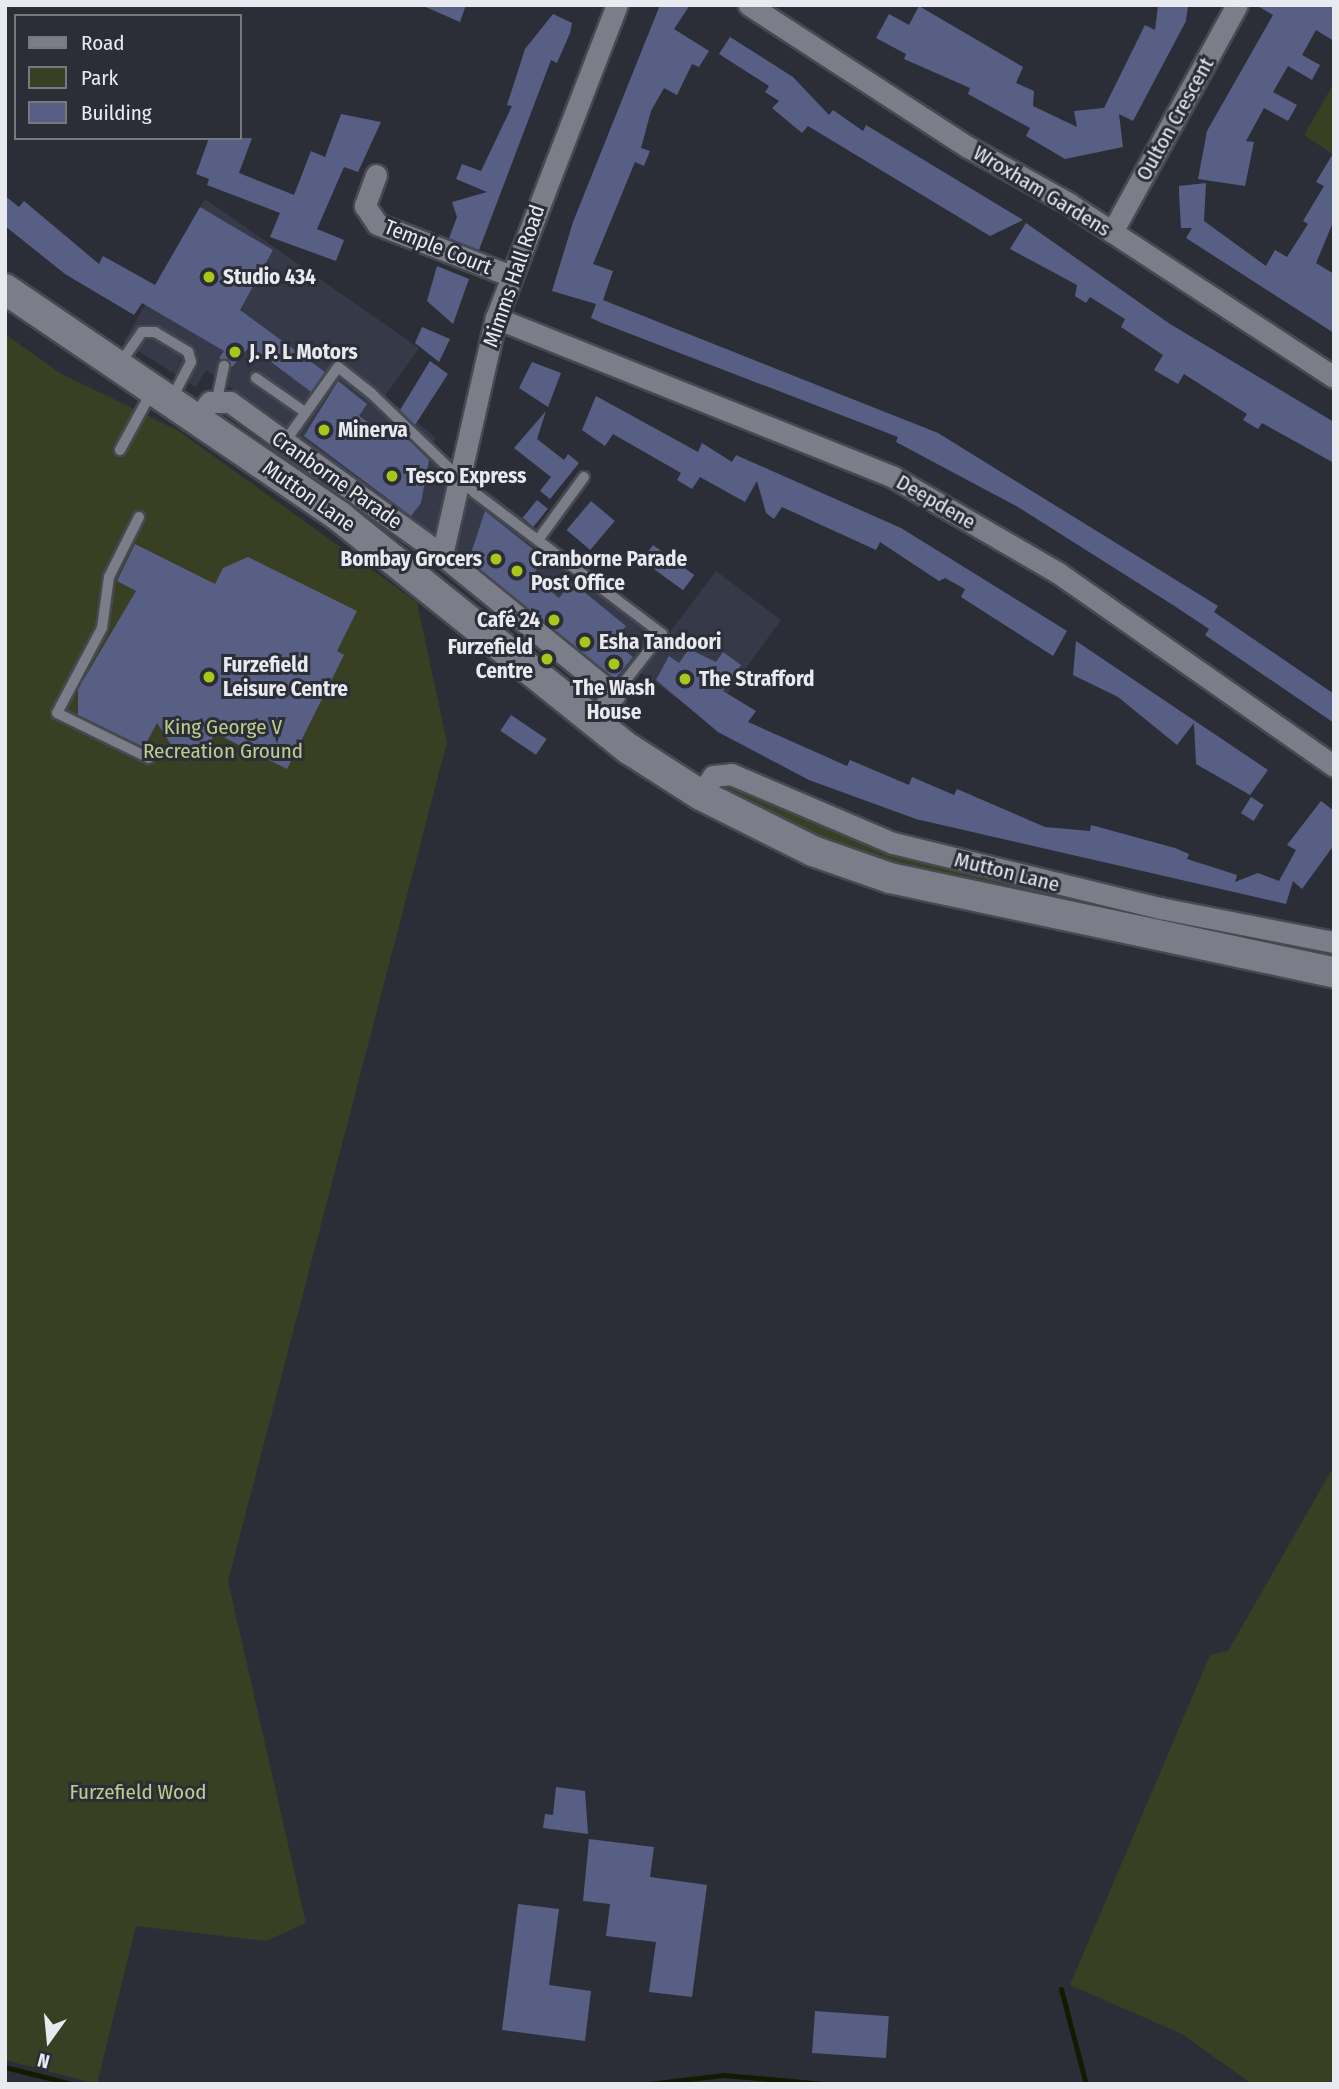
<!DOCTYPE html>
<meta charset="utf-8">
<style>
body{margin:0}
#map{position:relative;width:1339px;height:2089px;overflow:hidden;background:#2c2e37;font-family:"Fira Sans Condensed",sans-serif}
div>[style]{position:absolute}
.built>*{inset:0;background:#363948}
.green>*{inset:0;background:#383f23}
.stream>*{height:5px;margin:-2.5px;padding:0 2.5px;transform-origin:2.5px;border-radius:2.5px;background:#141a00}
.building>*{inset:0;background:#585f85;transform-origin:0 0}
.roads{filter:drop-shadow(2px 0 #474950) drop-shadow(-2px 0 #474950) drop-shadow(0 2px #474950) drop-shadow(0 -2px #474950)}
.service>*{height:10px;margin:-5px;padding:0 5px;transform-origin:5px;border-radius:5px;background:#7b7d88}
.minor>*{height:21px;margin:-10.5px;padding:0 10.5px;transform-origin:10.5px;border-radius:10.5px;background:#7b7d88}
.secondary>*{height:30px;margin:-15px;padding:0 15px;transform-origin:15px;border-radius:15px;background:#7b7d88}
.dots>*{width:19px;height:19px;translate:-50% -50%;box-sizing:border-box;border:4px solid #2c2e37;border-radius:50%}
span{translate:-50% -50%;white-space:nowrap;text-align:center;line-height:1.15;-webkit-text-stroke:6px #2c2e37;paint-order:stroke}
.street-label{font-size:21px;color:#e8eaf0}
.poi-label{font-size:21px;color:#e8eaf0;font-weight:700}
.left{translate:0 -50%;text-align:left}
.right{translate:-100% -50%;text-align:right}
.park-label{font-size:21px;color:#bdce8b}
.frame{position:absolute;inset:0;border:7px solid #e8eaf0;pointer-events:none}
.legend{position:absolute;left:14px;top:14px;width:228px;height:126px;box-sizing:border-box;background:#2c2e37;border:2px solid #777981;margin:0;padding:9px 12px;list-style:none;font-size:21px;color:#e8eaf0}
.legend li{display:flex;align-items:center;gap:14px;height:35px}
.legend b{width:35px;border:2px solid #777981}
.north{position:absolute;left:14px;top:2005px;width:70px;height:70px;-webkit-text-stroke:5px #2c2e37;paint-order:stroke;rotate:195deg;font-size:19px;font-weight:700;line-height:28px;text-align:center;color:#e8eaf0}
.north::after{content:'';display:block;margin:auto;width:24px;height:32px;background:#e8eaf0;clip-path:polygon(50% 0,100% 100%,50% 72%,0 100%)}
</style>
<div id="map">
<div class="built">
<div style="clip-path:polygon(205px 199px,419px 348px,385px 396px,435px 437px,433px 449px,670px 632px,716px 571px,781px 620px,708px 720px,641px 673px,626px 692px,420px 526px,206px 370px,196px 387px,124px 342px)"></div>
</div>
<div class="green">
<div style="clip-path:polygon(1334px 83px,1334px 155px,1304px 135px)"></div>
<div style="clip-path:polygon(5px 334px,60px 373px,177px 430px,417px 602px,447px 742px,228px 1581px,306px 1923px,266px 1941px,136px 1926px,97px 2084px,5px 2060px)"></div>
<div style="clip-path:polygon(733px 783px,856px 839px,1234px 931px,1230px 945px,870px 863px,719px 789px)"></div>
<div style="clip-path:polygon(1239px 932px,1313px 947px,1317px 953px,1236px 946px)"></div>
<div style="clip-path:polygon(1334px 1466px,1334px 2084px,1252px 2084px,1182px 2034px,1070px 1985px,1210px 1655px,1228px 1651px)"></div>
</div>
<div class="stream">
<div style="left:1061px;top:1989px;width:98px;rotate:75.3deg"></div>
<div style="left:5px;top:2067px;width:69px;rotate:14.2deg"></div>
<div style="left:648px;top:2084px;width:77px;rotate:-6.8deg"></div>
<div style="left:724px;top:2075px;width:101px;rotate:5.1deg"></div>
</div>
<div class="building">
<div style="clip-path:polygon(421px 5px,466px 5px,460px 22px)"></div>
<div style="clip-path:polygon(660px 5px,690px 5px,674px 29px,709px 51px,699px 67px,692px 64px,677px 95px,664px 88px,651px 111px,641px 148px,650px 151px,644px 166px,635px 162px,593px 264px,613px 271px,603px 300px,938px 433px,1218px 606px,1214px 612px,1334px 694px,1334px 723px,1205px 635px,1209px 629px,1176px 607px,1018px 507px,896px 442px,898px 437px,602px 323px,591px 318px,596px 304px,552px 291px,573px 222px)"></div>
<div style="clip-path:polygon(1158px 5px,1188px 6px,1186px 21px,1133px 121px,1119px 114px,1123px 147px,1065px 159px,1026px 136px,1030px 128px,968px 94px,970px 88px,904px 59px,906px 54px,876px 38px,889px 14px,909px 25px,919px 6px,1023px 67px,1016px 83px,1034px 91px,1033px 106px,1077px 127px,1074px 111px,1104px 108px,1145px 25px,1155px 30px)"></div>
<div style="clip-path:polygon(1256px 5px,1334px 5px,1334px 41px,1316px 30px,1302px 55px,1320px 65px,1312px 80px,1288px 66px,1273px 92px,1297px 105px,1288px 121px,1264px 108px,1246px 141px,1254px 142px,1245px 186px,1198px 179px,1207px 131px,1273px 15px)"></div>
<div style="clip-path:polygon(553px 14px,572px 23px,570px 33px,557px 63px,551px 60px,479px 250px,449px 238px,457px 217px,452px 202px,487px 192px,456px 179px,462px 164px,481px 171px,512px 106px,507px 105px,525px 49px)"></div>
<div style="clip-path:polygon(730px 37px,793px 77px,829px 115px,833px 110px,863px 131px,866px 125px,1023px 220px,990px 236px,808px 126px,802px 133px,772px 108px,779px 101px,765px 92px,769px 86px,719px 54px)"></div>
<div style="clip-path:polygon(341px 114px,381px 122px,358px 172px,344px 167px,317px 229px,344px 240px,336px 261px,270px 237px,280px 213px,207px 185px,209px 179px,196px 174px,209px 138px,252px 138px,239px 173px,294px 195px,311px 151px,325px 157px)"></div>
<div style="clip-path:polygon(1334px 152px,1334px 220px,1316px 263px,1334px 274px,1334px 333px,1186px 238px,1192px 228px,1181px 228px,1179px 193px,1179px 186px,1206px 183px,1204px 221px,1266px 266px,1275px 250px,1287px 257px,1308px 224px,1303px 221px,1324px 186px,1316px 182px)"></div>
<div style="clip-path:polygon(5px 196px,19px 207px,24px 201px,99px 264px,103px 256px,155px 285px,200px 207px,273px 250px,240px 310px,325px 372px,311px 392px,250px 346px,232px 367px,219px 358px,224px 351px,142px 303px,134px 315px,65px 274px,5px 226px)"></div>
<div style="clip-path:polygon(1026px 223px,1170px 324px,1334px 422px,1334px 463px,1262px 423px,1258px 429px,1243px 420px,1247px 414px,1184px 374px,1178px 384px,1154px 370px,1163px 355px,1121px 327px,1125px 319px,1090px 297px,1086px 303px,1075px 296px,1077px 285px,1010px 249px)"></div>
<div style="clip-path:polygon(437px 266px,469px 279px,453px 324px,427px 301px)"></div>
<div style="clip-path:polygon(422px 327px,450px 339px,439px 362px,415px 343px)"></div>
<div style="clip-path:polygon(430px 361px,448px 374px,415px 425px,400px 410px)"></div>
<div style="clip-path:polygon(532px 362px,561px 373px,548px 407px,519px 388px)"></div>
<div style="clip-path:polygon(338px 381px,367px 404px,359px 416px,383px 433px,391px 423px,429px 460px,421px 503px,411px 516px,304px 436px)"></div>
<div style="clip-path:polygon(596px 396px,698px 452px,702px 443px,732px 462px,736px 455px,901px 528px,1067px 631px,1053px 656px,961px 597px,965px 589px,945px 578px,939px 581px,880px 542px,876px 550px,782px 507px,774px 519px,766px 513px,757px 481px,745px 502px,700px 477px,692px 489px,677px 480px,681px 473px,613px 434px,605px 446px,582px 430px)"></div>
<div style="clip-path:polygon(546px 411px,537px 439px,564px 460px,568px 454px,579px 463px,550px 499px,540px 491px,551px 477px,514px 448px)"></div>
<div style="left:537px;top:500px;width:14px;height:23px;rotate:39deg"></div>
<div style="left:591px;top:501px;width:31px;height:38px;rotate:40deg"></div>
<div style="clip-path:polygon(485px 511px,543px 557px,533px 576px,559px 598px,572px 582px,626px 626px,614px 642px,633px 657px,615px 679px,478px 568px,472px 550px)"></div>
<div style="clip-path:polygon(135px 544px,215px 584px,223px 568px,248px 557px,357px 611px,337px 651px,344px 655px,287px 769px,215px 733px,203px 756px,191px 756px,172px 746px,157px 723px,144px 747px,78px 715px,78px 689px,136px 591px,117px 581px)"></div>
<div style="left:653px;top:545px;width:51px;height:19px;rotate:36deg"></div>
<div style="clip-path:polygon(1076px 641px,1268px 770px,1250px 795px,1196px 764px,1194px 723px,1177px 745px,1118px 697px,1073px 675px)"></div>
<div style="clip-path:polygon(689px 649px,716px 662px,723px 652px,741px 665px,723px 691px,756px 711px,748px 722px,847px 766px,850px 760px,909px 785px,912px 777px,954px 795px,957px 789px,1045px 827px,1090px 831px,1091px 825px,1175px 848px,1189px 854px,1187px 859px,1237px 875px,1235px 882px,1258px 873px,1279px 881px,1296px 850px,1287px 845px,1321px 801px,1334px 811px,1334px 845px,1302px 889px,1293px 881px,1286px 904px,916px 819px,809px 780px,718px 732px,656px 680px,669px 656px,679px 663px)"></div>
<div style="left:511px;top:715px;width:43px;height:19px;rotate:34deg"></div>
<div style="left:1251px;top:797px;width:15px;height:19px;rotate:32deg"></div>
<div style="clip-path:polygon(556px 1787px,585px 1791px,588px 1834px,543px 1828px,545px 1814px,553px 1815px)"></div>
<div style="clip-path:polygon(589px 1839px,654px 1847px,650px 1877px,707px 1885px,692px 1997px,649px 1992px,656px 1942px,606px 1936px,610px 1904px,583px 1901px)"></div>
<div style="clip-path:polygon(518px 1904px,559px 1909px,549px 1985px,591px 1991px,585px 2041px,502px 2030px)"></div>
<div style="left:815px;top:2011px;width:74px;height:42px;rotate:4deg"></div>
</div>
<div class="roads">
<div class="service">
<div style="left:119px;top:365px;width:40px;rotate:-55.1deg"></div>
<div style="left:142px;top:332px;width:13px"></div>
<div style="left:155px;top:332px;width:39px;rotate:31deg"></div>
<div style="left:188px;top:352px;width:10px;rotate:73deg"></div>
<div style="left:191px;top:362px;width:43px;rotate:117.8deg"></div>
<div style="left:256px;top:378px;width:60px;rotate:34.8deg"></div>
<div style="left:217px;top:399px;width:34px;rotate:-78deg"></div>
<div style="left:284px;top:443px;width:93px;rotate:-54.6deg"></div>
<div style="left:338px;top:367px;width:42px;rotate:38.2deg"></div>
<div style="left:371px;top:393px;width:144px;rotate:43.9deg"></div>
<div style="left:475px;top:493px;width:234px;rotate:37deg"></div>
<div style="left:662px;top:634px;width:78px;rotate:128.2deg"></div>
<div style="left:120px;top:450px;width:67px;rotate:-61.5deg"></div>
<div style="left:139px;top:517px;width:67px;rotate:116.6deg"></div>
<div style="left:109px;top:577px;width:51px;rotate:97.8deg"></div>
<div style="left:102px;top:628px;width:96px;rotate:117.9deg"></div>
<div style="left:57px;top:713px;width:102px;rotate:26.1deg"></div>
<div style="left:538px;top:540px;width:78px;rotate:-53.9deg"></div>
</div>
<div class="minor">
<div style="left:749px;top:5px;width:261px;rotate:33deg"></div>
<div style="left:968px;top:147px;width:115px;rotate:29.2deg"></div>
<div style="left:1068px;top:203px;width:318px;rotate:33.2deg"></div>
<div style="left:376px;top:175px;width:33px;rotate:110deg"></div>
<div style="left:365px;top:206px;width:22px;rotate:56deg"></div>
<div style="left:377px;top:224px;width:144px;rotate:21.2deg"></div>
<div style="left:1112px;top:232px;width:259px;rotate:-61.2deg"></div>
<div style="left:496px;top:318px;width:428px;rotate:21.8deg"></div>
<div style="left:893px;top:477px;width:190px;rotate:30.1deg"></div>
<div style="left:1057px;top:572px;width:338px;rotate:35deg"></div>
<div style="left:197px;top:418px;width:21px;rotate:-51deg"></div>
<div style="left:210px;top:402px;width:20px"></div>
<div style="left:230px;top:402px;width:261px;rotate:35.8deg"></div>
<div style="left:442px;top:555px;width:222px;rotate:39.1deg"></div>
<div style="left:614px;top:695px;width:33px;rotate:129deg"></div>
<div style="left:442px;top:555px;width:243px;rotate:-77.2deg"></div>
<div style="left:496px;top:318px;width:336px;rotate:-68.9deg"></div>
<div style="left:701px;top:795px;width:22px;rotate:-58deg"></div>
<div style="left:713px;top:776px;width:18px;rotate:-6deg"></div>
<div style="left:731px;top:774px;width:176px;rotate:23.1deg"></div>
<div style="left:893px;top:843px;width:275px;rotate:13.7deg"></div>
<div style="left:1160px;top:908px;width:177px;rotate:11.1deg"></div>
</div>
<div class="secondary">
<div style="left:5px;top:289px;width:405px;rotate:34.2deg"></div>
<div style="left:340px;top:517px;width:371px;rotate:38.8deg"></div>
<div style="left:629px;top:749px;width:85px;rotate:32.6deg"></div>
<div style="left:701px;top:795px;width:125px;rotate:26.6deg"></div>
<div style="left:813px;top:851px;width:82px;rotate:19.3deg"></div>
<div style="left:890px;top:878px;width:454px;rotate:12deg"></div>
</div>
</div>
<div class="dots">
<div style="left:209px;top:277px;background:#a9c71a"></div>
<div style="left:235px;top:352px;background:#a9c71a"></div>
<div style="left:324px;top:430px;background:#a9c71a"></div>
<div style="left:392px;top:476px;background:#a9c71a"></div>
<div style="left:496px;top:559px;background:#a9c71a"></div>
<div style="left:517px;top:571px;background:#a9c71a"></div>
<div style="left:554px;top:620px;background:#a9c71a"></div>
<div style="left:585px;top:642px;background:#a9c71a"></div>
<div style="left:547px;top:659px;background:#a9c71a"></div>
<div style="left:614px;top:664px;background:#a9c71a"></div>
<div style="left:209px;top:677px;background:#a9c71a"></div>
<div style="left:685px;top:679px;background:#a9c71a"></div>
</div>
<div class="street-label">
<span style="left:1175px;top:119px;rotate:-61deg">Oulton Crescent</span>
<span style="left:1042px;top:191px;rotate:31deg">Wroxham Gardens</span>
<span style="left:438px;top:247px;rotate:22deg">Temple Court</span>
<span style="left:514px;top:276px;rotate:-71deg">Mimms Hall Road</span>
<span style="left:337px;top:480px;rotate:35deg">Cranborne Parade</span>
<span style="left:309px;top:496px;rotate:35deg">Mutton Lane</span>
<span style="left:936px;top:502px;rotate:30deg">Deepdene</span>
<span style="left:1007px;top:872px;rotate:14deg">Mutton Lane</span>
</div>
<div class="poi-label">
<span class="left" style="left:223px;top:277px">Studio 434</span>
<span class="left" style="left:249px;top:352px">J. P. L Motors</span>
<span class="left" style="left:338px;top:430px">Minerva</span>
<span class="left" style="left:406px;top:476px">Tesco Express</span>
<span class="right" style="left:482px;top:559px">Bombay Grocers</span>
<span class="left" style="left:531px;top:571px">Cranborne Parade<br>Post Office</span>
<span class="right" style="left:540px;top:620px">Café 24</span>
<span class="left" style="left:599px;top:642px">Esha Tandoori</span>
<span class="right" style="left:533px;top:659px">Furzefield<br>Centre</span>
<span class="left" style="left:223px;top:677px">Furzefield<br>Leisure Centre</span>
<span class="left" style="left:699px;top:679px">The Strafford</span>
<span style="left:614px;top:700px">The Wash<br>House</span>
</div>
<div class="park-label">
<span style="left:223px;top:739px">King George V<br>Recreation Ground</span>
<span style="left:138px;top:1792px">Furzefield Wood</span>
</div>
<div class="frame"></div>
<ul class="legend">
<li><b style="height:9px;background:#7b7d88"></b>Road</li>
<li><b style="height:19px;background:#383f23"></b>Park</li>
<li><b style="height:19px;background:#585f85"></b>Building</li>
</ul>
<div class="north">N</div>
</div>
